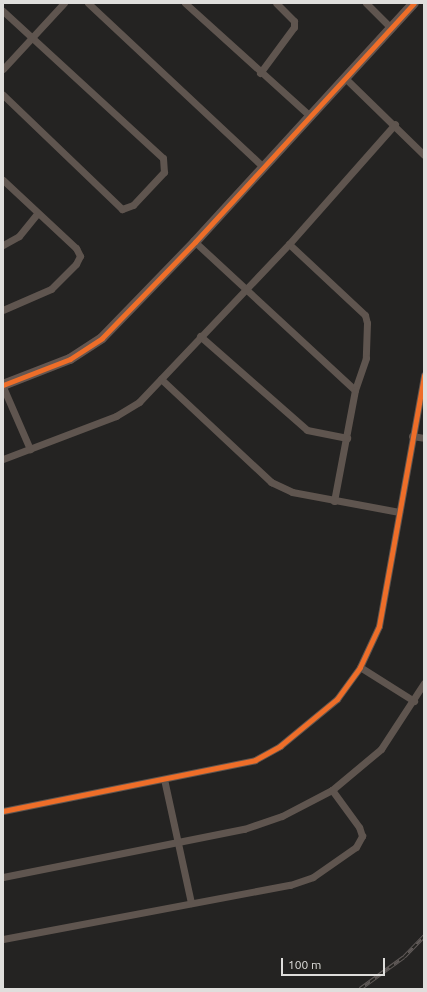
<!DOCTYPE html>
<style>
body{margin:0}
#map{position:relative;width:427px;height:992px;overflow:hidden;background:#242322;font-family:Ubuntu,sans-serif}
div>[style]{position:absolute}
.street>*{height:7px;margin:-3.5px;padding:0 3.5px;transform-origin:3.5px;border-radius:3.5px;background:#5f554f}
.secondary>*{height:10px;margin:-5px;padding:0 5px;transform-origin:5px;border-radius:5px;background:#645650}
.rail>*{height:3.5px;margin-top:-1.75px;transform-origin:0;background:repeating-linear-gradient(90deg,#252421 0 6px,#605a58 0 12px);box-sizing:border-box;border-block:1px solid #605a58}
.cycleway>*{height:5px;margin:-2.5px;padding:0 2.5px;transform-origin:2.5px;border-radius:2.5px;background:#ee6e29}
span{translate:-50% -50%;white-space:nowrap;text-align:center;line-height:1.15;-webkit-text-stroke:3px #252421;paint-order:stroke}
.frame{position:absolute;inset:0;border:4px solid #dfdedc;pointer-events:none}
.scale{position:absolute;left:281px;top:958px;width:104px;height:18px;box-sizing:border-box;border:2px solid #dfdedc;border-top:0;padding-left:5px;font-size:12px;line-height:14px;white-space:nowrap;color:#dfdedc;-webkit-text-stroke:3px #252421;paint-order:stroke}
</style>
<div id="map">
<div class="street">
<div style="left:88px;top:3px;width:240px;rotate:43.1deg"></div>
<div style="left:185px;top:3px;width:169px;rotate:42.1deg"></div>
<div style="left:366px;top:3px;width:34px;rotate:45deg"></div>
<div style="left:3px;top:11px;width:217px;rotate:42.6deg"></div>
<div style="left:163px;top:158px;width:14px;rotate:86deg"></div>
<div style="left:164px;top:172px;width:45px;rotate:133.2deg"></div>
<div style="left:133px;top:205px;width:12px;rotate:160deg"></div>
<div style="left:122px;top:209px;width:165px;rotate:-136.2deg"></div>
<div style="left:3px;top:69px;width:90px;rotate:-47.3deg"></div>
<div style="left:260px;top:73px;width:57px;rotate:-53.5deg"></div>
<div style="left:294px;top:27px;width:6px;rotate:-90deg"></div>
<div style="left:294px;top:21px;width:25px;rotate:-135deg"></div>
<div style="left:345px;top:78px;width:110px;rotate:44.3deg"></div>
<div style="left:3px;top:180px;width:100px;rotate:43deg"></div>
<div style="left:76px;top:248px;width:9px;rotate:63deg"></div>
<div style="left:80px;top:256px;width:9px;rotate:117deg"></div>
<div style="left:76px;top:264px;width:35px;rotate:135deg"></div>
<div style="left:51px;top:289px;width:52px;rotate:156.4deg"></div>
<div style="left:195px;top:242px;width:218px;rotate:42.8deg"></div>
<div style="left:289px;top:244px;width:104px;rotate:43.1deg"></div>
<div style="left:365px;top:315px;width:8px;rotate:76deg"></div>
<div style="left:367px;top:323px;width:35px;rotate:92deg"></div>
<div style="left:366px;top:358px;width:34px;rotate:109deg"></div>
<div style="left:355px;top:390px;width:113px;rotate:100.7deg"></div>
<div style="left:3px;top:245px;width:18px;rotate:-29deg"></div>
<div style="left:19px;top:236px;width:28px;rotate:-51deg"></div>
<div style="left:200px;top:336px;width:142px;rotate:41.3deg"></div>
<div style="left:307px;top:430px;width:41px;rotate:11.3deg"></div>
<div style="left:161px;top:379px;width:151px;rotate:43.1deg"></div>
<div style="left:271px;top:482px;width:23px;rotate:25deg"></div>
<div style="left:292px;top:492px;width:109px;rotate:10.6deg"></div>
<div style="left:3px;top:387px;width:68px;rotate:66.5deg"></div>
<div style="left:412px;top:436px;width:12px;rotate:9deg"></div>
<div style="left:3px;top:459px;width:121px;rotate:-20.8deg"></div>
<div style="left:116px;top:416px;width:27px;rotate:-31deg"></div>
<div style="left:139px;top:402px;width:218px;rotate:-46.5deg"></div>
<div style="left:289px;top:244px;width:160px;rotate:-48.5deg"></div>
<div style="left:360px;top:667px;width:64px;rotate:32.2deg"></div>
<div style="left:164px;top:779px;width:127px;rotate:77.7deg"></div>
<div style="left:3px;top:811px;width:257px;rotate:-11.4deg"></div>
<div style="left:255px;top:760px;width:29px;rotate:-29deg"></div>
<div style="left:280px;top:746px;width:74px;rotate:-39.5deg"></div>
<div style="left:337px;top:699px;width:39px;rotate:-54deg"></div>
<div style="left:360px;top:667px;width:45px;rotate:-65.1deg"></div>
<div style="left:379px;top:626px;width:255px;rotate:-79.8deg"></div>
<div style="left:3px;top:877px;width:246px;rotate:-11.3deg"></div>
<div style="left:244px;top:829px;width:40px;rotate:-18.9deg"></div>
<div style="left:282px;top:816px;width:56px;rotate:-27.5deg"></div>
<div style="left:332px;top:790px;width:64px;rotate:-39.9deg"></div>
<div style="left:381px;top:749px;width:79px;rotate:-56.9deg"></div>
<div style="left:3px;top:939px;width:292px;rotate:-10.7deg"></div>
<div style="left:290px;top:885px;width:24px;rotate:-19deg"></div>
<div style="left:313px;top:877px;width:52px;rotate:-34.9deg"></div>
<div style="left:356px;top:847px;width:13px;rotate:-61deg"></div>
<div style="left:362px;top:836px;width:9px;rotate:-108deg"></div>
<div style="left:359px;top:827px;width:46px;rotate:-126.1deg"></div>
</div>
<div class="secondary">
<div style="left:3px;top:385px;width:72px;rotate:-21.2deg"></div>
<div style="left:70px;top:359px;width:38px;rotate:-33deg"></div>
<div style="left:102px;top:338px;width:134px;rotate:-45.9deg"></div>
<div style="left:195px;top:242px;width:324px;rotate:-47.5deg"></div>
</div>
<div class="rail">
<div style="left:360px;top:989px;width:54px;rotate:-36deg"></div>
<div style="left:404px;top:957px;width:29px;rotate:-46deg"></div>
</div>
<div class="cycleway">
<div style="left:3px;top:385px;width:72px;rotate:-21.2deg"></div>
<div style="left:70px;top:359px;width:38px;rotate:-33deg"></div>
<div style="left:102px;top:338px;width:134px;rotate:-45.9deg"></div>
<div style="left:195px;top:242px;width:324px;rotate:-47.5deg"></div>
<div style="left:3px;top:811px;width:257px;rotate:-11.4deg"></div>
<div style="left:255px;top:760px;width:29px;rotate:-29deg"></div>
<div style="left:280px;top:746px;width:74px;rotate:-39.5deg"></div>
<div style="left:337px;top:699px;width:39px;rotate:-54deg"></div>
<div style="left:360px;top:667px;width:45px;rotate:-65.1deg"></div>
<div style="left:379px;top:626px;width:255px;rotate:-79.8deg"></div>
</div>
<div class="frame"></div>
<div class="scale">100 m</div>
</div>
